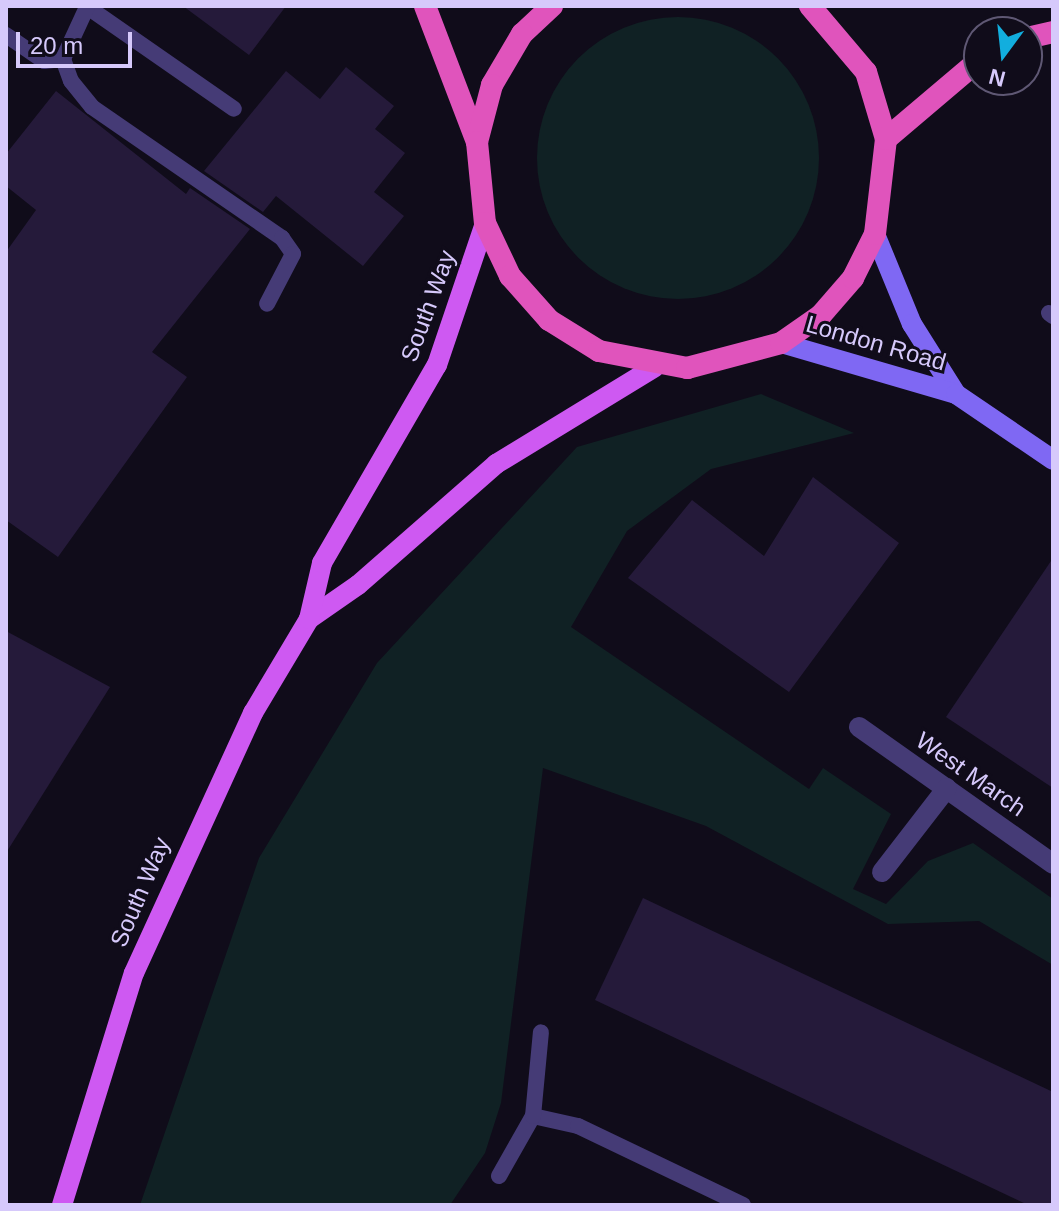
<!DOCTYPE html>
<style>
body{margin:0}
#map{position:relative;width:1059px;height:1211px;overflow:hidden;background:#100c1a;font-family:Arial,sans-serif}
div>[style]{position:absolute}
.green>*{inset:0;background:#102124}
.round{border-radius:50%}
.building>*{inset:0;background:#251a3a}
.service>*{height:16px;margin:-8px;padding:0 8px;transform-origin:8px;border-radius:8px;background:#453b76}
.minor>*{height:20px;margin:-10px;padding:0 10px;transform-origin:10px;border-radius:10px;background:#453b76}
.secondary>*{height:20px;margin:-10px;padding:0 10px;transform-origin:10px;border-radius:10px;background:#7f68f3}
.primary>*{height:20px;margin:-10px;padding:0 10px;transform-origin:10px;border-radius:10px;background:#ce59f2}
.trunk>*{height:22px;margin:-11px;padding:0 11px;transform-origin:11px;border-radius:11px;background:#e054bc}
span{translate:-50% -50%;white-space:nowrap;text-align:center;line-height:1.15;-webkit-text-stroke:6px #100c1a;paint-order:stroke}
.street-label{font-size:24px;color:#d6c9fb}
.frame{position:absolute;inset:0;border:8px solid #d6c9fb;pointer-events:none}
.north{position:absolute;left:963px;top:16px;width:80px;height:80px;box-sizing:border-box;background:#100c1a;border:2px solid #5f5874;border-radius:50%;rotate:195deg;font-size:22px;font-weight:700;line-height:32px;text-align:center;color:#d6c9fb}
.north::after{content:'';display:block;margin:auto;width:28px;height:36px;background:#12aede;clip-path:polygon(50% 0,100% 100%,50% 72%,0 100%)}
.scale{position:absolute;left:16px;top:32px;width:116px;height:36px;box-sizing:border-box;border:4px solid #d6c9fb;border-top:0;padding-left:10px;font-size:24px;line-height:28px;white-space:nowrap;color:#d6c9fb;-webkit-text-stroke:6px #100c1a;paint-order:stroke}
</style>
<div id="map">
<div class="green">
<div class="round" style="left:537px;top:17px;width:282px;height:282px"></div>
<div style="clip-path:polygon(761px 394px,854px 433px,711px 469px,627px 531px,571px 627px,809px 789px,823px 768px,891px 814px,853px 889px,886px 904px,928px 861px,973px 843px,1053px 899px,1053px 965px,979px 921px,888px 924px,706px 826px,543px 768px,501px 1103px,485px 1153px,450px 1205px,140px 1205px,259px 858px,377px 663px,577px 447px)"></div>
</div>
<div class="building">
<div style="clip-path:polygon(183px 6px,286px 6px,249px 55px)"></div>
<div style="clip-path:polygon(346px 67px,394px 106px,375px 129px,405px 153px,374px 192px,404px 216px,363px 266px,276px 196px,263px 212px,204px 171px,286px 71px,320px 99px)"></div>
<div style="clip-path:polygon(56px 91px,186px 194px,190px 188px,250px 229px,152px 352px,187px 377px,58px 557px,6px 520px,6px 252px,36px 210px,6px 186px,6px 154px)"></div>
<div style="clip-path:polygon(813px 477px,899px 543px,789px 692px,628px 578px,692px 500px,764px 556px)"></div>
<div style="clip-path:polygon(1053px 558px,1053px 788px,946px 717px)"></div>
<div style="clip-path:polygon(6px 631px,110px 687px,6px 853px)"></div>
<div style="clip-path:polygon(643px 898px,1053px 1092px,1053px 1205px,1028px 1205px,595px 1000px)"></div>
</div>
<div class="service">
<div style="left:86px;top:6px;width:180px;rotate:34.8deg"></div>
<div style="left:87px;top:7px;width:57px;rotate:114.8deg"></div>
<div style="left:63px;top:59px;width:23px;rotate:70deg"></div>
<div style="left:71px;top:81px;width:33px;rotate:51deg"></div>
<div style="left:92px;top:107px;width:231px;rotate:34.6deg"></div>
<div style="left:282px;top:238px;width:19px;rotate:55deg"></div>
<div style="left:293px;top:254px;width:56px;rotate:117.5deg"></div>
<div style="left:6px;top:35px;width:46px;rotate:34.4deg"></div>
<div style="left:44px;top:61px;width:19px;rotate:-6deg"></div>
<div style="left:1049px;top:313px;width:5px;rotate:37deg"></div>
<div style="left:533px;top:1116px;width:46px;rotate:12.5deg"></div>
<div style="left:578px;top:1126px;width:183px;rotate:25.6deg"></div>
<div style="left:499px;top:1176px;width:69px;rotate:-60.5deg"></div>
<div style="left:533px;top:1116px;width:84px;rotate:-84.6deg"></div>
</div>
<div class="minor">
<div style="left:859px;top:727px;width:237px;rotate:35.2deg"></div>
<div style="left:882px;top:872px;width:106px;rotate:-52.3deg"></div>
</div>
<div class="secondary">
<div style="left:875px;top:234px;width:97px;rotate:67.7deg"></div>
<div style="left:912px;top:324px;width:83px;rotate:57.8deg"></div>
<div style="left:781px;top:343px;width:182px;rotate:16.2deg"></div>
<div style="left:956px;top:394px;width:117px;rotate:34.2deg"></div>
</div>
<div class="primary">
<div style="left:309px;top:619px;width:60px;rotate:-34.8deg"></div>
<div style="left:358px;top:585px;width:184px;rotate:-41.2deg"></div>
<div style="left:496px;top:464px;width:186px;rotate:-31.4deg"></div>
<div style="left:62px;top:1205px;width:243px;rotate:-72.8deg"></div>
<div style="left:134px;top:973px;width:286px;rotate:-65.4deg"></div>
<div style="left:253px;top:713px;width:109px;rotate:-59.2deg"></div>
<div style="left:309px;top:619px;width:57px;rotate:-76.9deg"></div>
<div style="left:322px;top:563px;width:229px;rotate:-59.9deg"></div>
<div style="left:437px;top:365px;width:150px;rotate:-71.3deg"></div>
</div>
<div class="trunk">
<div style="left:425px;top:6px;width:146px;rotate:69.1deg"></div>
<div style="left:552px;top:6px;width:41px;rotate:137deg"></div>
<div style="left:522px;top:34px;width:59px;rotate:120.5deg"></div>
<div style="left:492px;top:85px;width:59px;rotate:104.7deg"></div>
<div style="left:477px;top:142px;width:81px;rotate:84.4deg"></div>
<div style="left:485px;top:223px;width:59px;rotate:64.7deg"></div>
<div style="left:510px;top:276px;width:59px;rotate:48.4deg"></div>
<div style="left:549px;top:320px;width:59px;rotate:31.8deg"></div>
<div style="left:599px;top:351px;width:90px;rotate:10.9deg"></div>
<div style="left:687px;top:368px;width:97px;rotate:-14.9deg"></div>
<div style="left:781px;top:343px;width:49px;rotate:-35deg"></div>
<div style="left:821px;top:315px;width:49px;rotate:-49.1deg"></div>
<div style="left:853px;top:278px;width:49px;rotate:-63.4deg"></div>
<div style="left:875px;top:234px;width:96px;rotate:-83.4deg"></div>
<div style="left:886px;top:139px;width:70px;rotate:-106.6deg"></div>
<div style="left:866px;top:72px;width:87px;rotate:-130.3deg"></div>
<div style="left:1027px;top:38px;width:27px;rotate:-13deg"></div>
<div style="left:886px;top:139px;width:122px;rotate:-40.3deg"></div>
</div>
<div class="street-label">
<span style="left:428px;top:306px;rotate:-70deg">South Way</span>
<span style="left:876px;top:343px;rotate:16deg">London Road</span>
<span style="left:971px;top:774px;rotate:35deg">West March</span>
<span style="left:140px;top:892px;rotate:-67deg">South Way</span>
</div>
<div class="frame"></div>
<div class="north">N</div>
<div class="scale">20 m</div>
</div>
